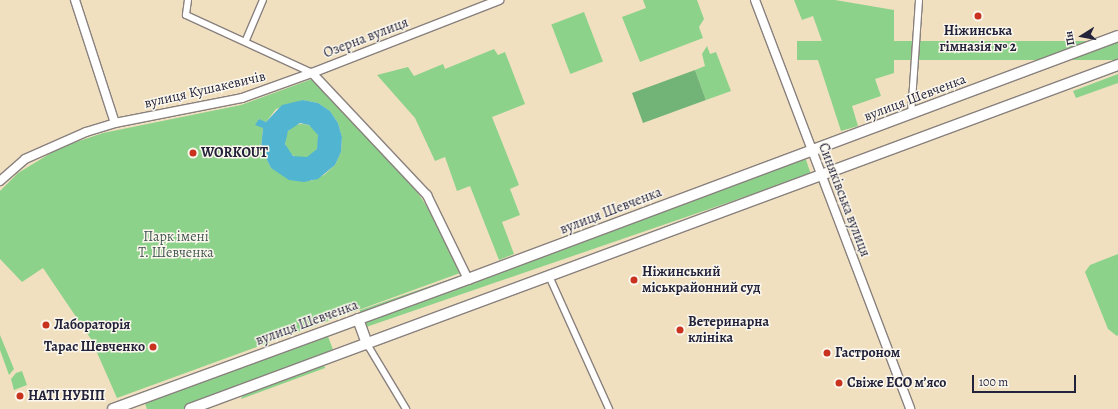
<!DOCTYPE html>
<meta charset="utf-8">
<style>
body{margin:0}
#map{position:relative;width:1118px;height:409px;overflow:hidden;background:#f0e0c0;font-family:Alegreya,serif}
div>[style]{position:absolute}
.green>*{inset:0;background:#8dd28b;transform-origin:0 0}
.round{border-radius:50%}
.forest>*{inset:0;background:#72b477;transform-origin:0 0}
.water>*{inset:0;background:#51b4d0}
.roads{filter:drop-shadow(1px 0 #89817e) drop-shadow(-1px 0 #89817e) drop-shadow(0 1px #89817e) drop-shadow(0 -1px #89817e)}
.minor>*{height:6px;margin:-3px;padding:0 3px;transform-origin:3px;border-radius:3px;background:#fff}
.tertiary>*{height:8px;margin:-4px;padding:0 4px;transform-origin:4px;border-radius:4px;background:#fff}
.primary>*{height:10px;margin:-5px;padding:0 5px;transform-origin:5px;border-radius:5px;background:#fff}
.dots>*{width:11px;height:11px;translate:-50% -50%;box-sizing:border-box;border:2px solid #fbf7ec;border-radius:50%}
span{translate:-50% -50%;white-space:nowrap;text-align:center;line-height:1.15;-webkit-text-stroke:3px #fbf7ec;paint-order:stroke}
.poi-label{font-size:14px;color:#22223b;font-weight:700}
.left{translate:0 -50%;text-align:left}
.right{translate:-100% -50%;text-align:right}
.street-label{font-size:14px;color:#22223b}
.park-label{font-size:14px;color:#425753}
.north{position:absolute;left:1062px;top:16px;width:40px;height:40px;-webkit-text-stroke:3px #fbf7ec;paint-order:stroke;rotate:259deg;font-size:11px;font-weight:700;line-height:16px;text-align:center;color:#22223b}
.north::after{content:'';display:block;margin:auto;width:14px;height:18px;background:#22223b;clip-path:polygon(50% 0,100% 100%,50% 72%,0 100%)}
.scale{position:absolute;left:972px;top:375px;width:104px;height:18px;box-sizing:border-box;border:2px solid #22223b;border-top:0;padding-left:5px;font-size:12px;line-height:14px;white-space:nowrap;color:#22223b;-webkit-text-stroke:3px #fbf7ec;paint-order:stroke}
</style>
<div id="map">
<div class="green">
<div style="clip-path:polygon(643px 0,697px 0,704px 19px,699px 27px,703px 38px,640px 62px,622px 17px,646px 8px)"></div>
<div style="clip-path:polygon(794px 0,835px 0,894px 10px,894px 73px,875px 79px,881px 96px,852px 106px,858px 126px,841px 131px,815px 51px,824px 47px,813px 16px,802px 20px)"></div>
<div style="left:584px;top:12px;width:53px;height:35px;rotate:69deg"></div>
<div style="left:1118px;top:41px;width:19px;height:321px;rotate:90deg"></div>
<div style="clip-path:polygon(707px 46px,710px 54px,716px 52px,731px 91px,706px 100px,695px 70px,705px 66px,702px 54px)"></div>
<div style="clip-path:polygon(494px 49px,498px 55px,505px 52px,525px 104px,492px 117px,519px 185px,510px 189px,520px 215px,502px 222px,514px 254px,499px 260px,470px 186px,457px 191px,445px 157px,435px 161px,415px 118px,377px 75px,408px 67px,414px 76px,443px 64px,445px 69px)"></div>
<div style="clip-path:polygon(1118px 74px,1118px 83px,1076px 98px,1073px 91px)"></div>
<div style="clip-path:polygon(evenodd,312px 79px,398px 168px,420px 196px,437px 222px,460px 273px,117px 398px,91px 339px,43px 268px,22px 282px,0 259px,0 191px,18px 173px,61px 147px,103px 133px,241px 105px,312px 79px,303px 100px,318px 103px,330px 111px,338px 123px,342px 137px,341px 152px,335px 165px,324px 175px,311px 181px,271px 168px,261px 148px,263px 128px,258px 119px,266px 122px,276px 109px,303px 100px)"></div>
<div class="round" style="left:285px;top:124px;width:34px;height:34px"></div>
<div style="left:805px;top:157px;width:18px;height:471px;rotate:71deg"></div>
<div style="clip-path:polygon(1118px 254px,1118px 335px,1117px 336px,1108px 329px,1085px 272px,1090px 265px)"></div>
<div style="clip-path:polygon(327px 334px,334px 352px,183px 409px,147px 409px,144px 401px)"></div>
<div style="clip-path:polygon(0 335px,14px 369px,9px 375px,0 350px)"></div>
<div style="clip-path:polygon(324px 365px,325px 368px,241px 399px,244px 393px)"></div>
<div style="clip-path:polygon(22px 371px,27px 385px,14px 390px,11px 379px,16px 373px)"></div>
</div>
<div class="forest">
<div style="left:695px;top:70px;width:32px;height:67px;rotate:70deg"></div>
</div>
<div class="water">
<div style="clip-path:polygon(evenodd,303px 100px,318px 103px,330px 111px,338px 123px,342px 137px,341px 152px,335px 165px,318px 179px,304px 182px,289px 180px,271px 168px,261px 148px,263px 128px,255px 125px,259px 119px,266px 122px,282px 105px,303px 100px,300px 123px,309px 125px,318px 135px,317px 149px,307px 157px,293px 156px,285px 144px,288px 131px,300px 123px)"></div>
</div>
<div class="roads">
<div class="minor">
<div style="left:188px;top:0;width:15px;rotate:98deg"></div>
<div style="left:186px;top:15px;width:139px;rotate:24.7deg"></div>
<div style="left:246px;top:40px;width:43px;rotate:-67deg"></div>
<div style="left:911px;top:115px;width:115px;rotate:-86deg"></div>
<div style="left:549px;top:276px;width:146px;rotate:65.7deg"></div>
<div style="left:367px;top:344px;width:76px;rotate:59deg"></div>
</div>
<div class="tertiary">
<div style="left:75px;top:0;width:129px;rotate:72deg"></div>
<div style="left:755px;top:0;width:437px;rotate:69.2deg"></div>
<div style="left:312px;top:73px;width:201px;rotate:-21.3deg"></div>
<div style="left:0;top:181px;width:33px;rotate:-41deg"></div>
<div style="left:25px;top:159px;width:67px;rotate:-23.9deg"></div>
<div style="left:86px;top:132px;width:30px;rotate:-17deg"></div>
<div style="left:115px;top:123px;width:129px;rotate:-11.1deg"></div>
<div style="left:242px;top:98px;width:74px;rotate:-19.7deg"></div>
<div style="left:312px;top:73px;width:168px;rotate:46.7deg"></div>
<div style="left:427px;top:195px;width:93px;rotate:64deg"></div>
</div>
<div class="primary">
<div style="left:358px;top:319px;width:27px;rotate:70deg"></div>
<div style="left:113px;top:409px;width:378px;rotate:-20.1deg"></div>
<div style="left:468px;top:279px;width:694px;rotate:-20.5deg"></div>
<div style="left:190px;top:409px;width:990px;rotate:-20.34deg"></div>
</div>
</div>
<div class="dots">
<div style="left:978px;top:16px;background:#c8321e"></div>
<div style="left:193px;top:153px;background:#c8321e"></div>
<div style="left:634px;top:280px;background:#c8321e"></div>
<div style="left:46px;top:325px;background:#c8321e"></div>
<div style="left:680px;top:330px;background:#c8321e"></div>
<div style="left:153px;top:347px;background:#c8321e"></div>
<div style="left:827px;top:353px;background:#c8321e"></div>
<div style="left:839px;top:383px;background:#c8321e"></div>
<div style="left:20px;top:396px;background:#c8321e"></div>
</div>
<div class="poi-label">
<span style="left:978px;top:39px">Ніжинська<br>гімназія № 2</span>
<span class="left" style="left:201px;top:153px">WORKOUT</span>
<span class="left" style="left:642px;top:280px">Ніжинський<br>міськрайонний суд</span>
<span class="left" style="left:688px;top:330px">Ветеринарна<br>клініка</span>
<span class="left" style="left:54px;top:325px">Лабораторія</span>
<span class="right" style="left:145px;top:347px">Тарас Шевченко</span>
<span class="left" style="left:835px;top:353px">Гастроном</span>
<span class="left" style="left:847px;top:383px">Свіже ECO м’ясо</span>
<span class="left" style="left:28px;top:396px">НАТІ НУБІП</span>
</div>
<div class="street-label">
<span style="left:366px;top:38px;rotate:-21deg">Озерна вулиця</span>
<span style="left:205px;top:90px;rotate:-13deg">вулиця Кушакевичів</span>
<span style="left:915px;top:98px;rotate:-21deg">вулиця Шевченка</span>
<span style="left:844px;top:200px;rotate:69deg">Синяківська вулиця</span>
<span style="left:611px;top:211px;rotate:-21deg">вулиця Шевченка</span>
<span style="left:307px;top:323px;rotate:-20deg">вулиця Шевченка</span>
</div>
<div class="park-label">
<span style="left:176px;top:245px">Парк імені<br>Т. Шевченка</span>
</div>
<div class="north">Пн</div>
<div class="scale">100 m</div>
</div>
